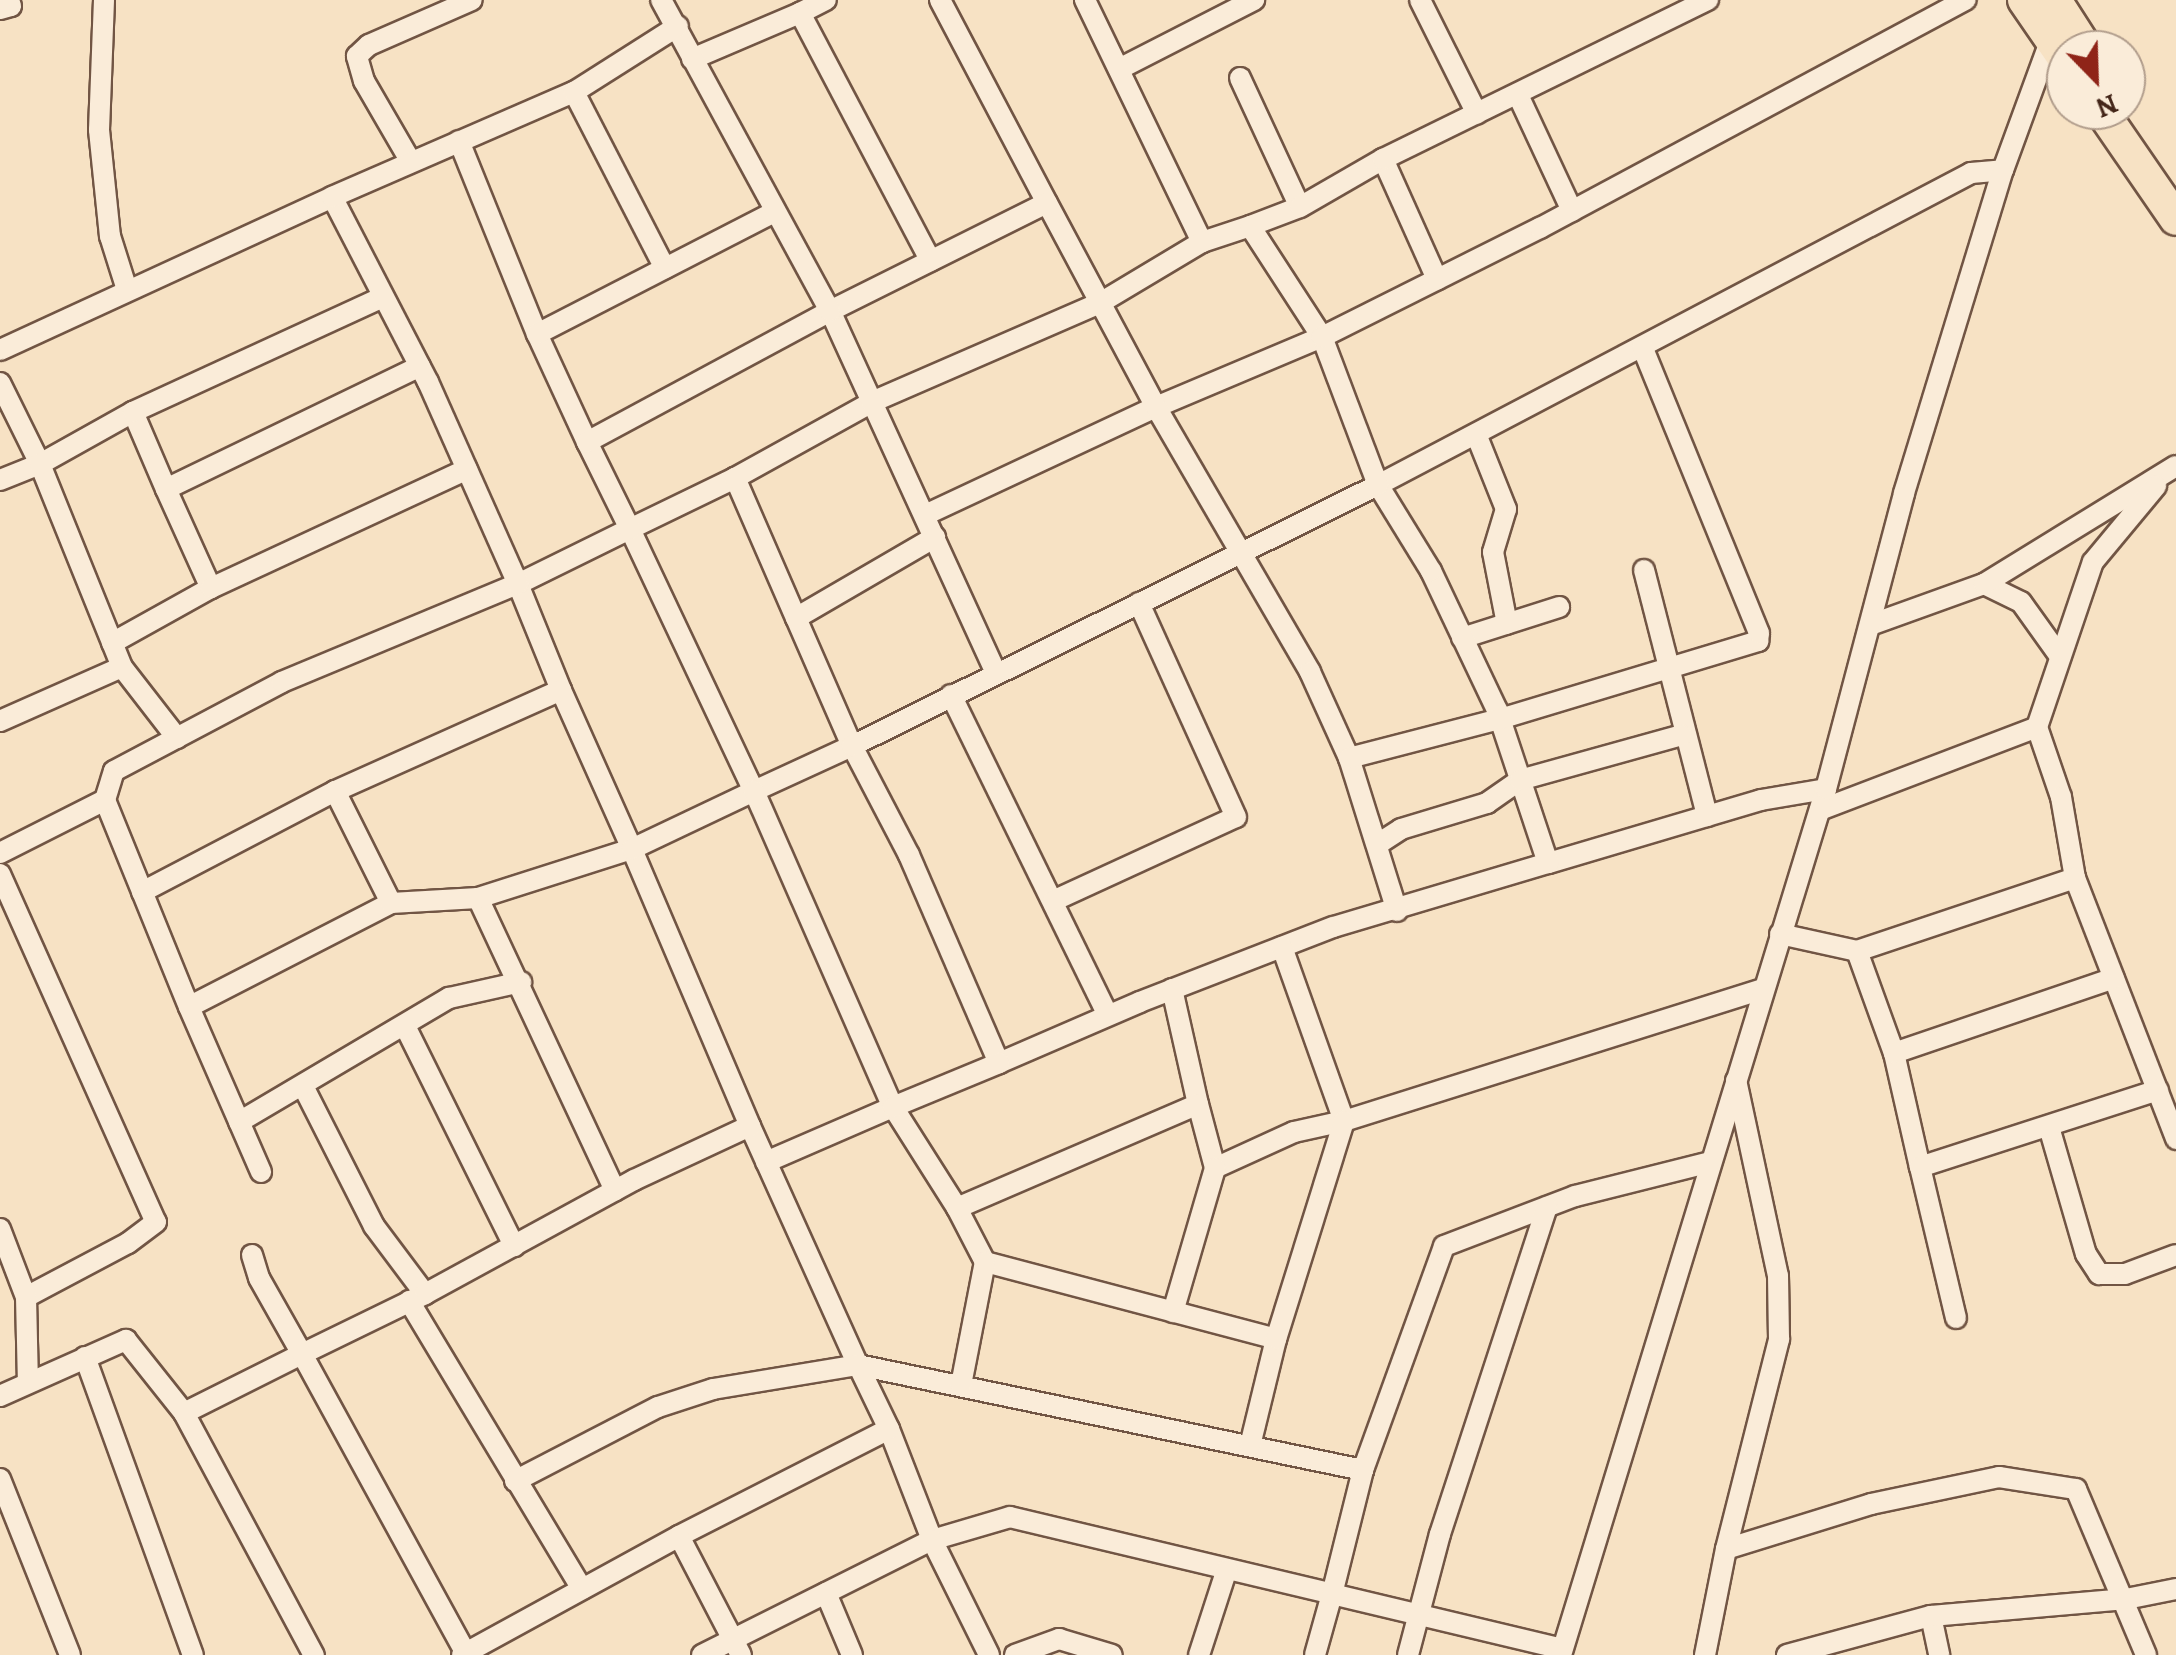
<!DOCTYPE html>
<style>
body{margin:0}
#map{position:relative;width:2176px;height:1655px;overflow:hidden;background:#f7e2c4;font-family:Alegreya,serif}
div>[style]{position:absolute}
.roads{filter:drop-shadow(2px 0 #715544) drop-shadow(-2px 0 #715544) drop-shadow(0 2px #715544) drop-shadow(0 -2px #715544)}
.street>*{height:20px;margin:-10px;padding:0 10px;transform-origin:10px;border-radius:10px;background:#faecd9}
.primary>*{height:32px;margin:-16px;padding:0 16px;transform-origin:16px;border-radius:16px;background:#f7e2c4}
span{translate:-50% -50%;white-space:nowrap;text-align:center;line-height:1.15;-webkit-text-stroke:8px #faecd9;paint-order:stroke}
.north{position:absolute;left:2046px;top:30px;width:100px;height:100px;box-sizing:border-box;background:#faecd9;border:2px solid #b19d8c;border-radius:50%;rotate:157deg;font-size:28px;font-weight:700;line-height:40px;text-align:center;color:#442619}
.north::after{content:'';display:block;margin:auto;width:35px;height:45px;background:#8f2418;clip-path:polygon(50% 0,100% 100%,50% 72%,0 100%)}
</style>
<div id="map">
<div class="roads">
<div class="street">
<div style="left:104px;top:0;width:130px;rotate:92.2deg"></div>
<div style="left:99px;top:130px;width:107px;rotate:84.1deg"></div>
<div style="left:110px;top:236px;width:57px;rotate:72.5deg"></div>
<div style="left:940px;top:0;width:229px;rotate:62.2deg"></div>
<div style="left:1085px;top:0;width:269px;rotate:64.2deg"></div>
<div style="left:1202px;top:242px;width:51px;rotate:-18.4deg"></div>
<div style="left:1420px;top:0;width:127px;rotate:63.4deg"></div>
<div style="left:0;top:9px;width:11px;rotate:-15deg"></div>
<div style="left:11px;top:6px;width:6px;rotate:-108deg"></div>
<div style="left:800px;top:13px;width:29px;rotate:-27deg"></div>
<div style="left:692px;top:59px;width:117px;rotate:-23.1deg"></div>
<div style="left:800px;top:13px;width:280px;rotate:62.2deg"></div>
<div style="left:1119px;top:69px;width:152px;rotate:-27.1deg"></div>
<div style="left:1240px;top:78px;width:142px;rotate:65.1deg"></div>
<div style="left:574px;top:92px;width:198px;rotate:62.7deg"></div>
<div style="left:1518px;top:95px;width:128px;rotate:65deg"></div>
<div style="left:459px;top:141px;width:208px;rotate:68deg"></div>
<div style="left:1383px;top:159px;width:132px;rotate:65.8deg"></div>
<div style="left:411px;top:162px;width:94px;rotate:-120.1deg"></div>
<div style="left:364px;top:81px;width:26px;rotate:-106deg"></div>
<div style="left:357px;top:56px;width:16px;rotate:-43deg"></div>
<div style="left:369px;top:45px;width:112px;rotate:-23.6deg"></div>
<div style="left:0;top:350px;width:366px;rotate:-24.7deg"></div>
<div style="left:0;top:383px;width:90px;rotate:63.7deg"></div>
<div style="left:40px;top:464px;width:43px;rotate:158.2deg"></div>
<div style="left:133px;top:412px;width:84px;rotate:66.8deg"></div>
<div style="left:166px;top:489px;width:282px;rotate:-25.8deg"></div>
<div style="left:1476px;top:434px;width:81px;rotate:68.2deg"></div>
<div style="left:1506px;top:509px;width:45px;rotate:106.8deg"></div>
<div style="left:1493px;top:552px;width:73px;rotate:79deg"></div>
<div style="left:587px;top:442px;width:119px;rotate:-114.8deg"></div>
<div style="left:537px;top:334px;width:267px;rotate:-27.2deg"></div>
<div style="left:735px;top:478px;width:117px;rotate:154.1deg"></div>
<div style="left:630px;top:529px;width:290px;rotate:64.7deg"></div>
<div style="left:754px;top:791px;width:108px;rotate:-24.7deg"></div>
<div style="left:852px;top:746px;width:140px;rotate:-113.6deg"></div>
<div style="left:796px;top:618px;width:161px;rotate:-30.2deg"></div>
<div style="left:166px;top:489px;width:109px;rotate:65.6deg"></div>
<div style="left:925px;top:515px;width:255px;rotate:-25.1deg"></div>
<div style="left:1156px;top:407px;width:180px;rotate:-22.9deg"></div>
<div style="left:1322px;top:337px;width:132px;rotate:-123deg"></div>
<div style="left:1250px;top:226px;width:53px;rotate:-20.8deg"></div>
<div style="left:1300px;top:207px;width:96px;rotate:-30deg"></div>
<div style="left:1383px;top:159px;width:362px;rotate:-26.1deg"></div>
<div style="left:1644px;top:570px;width:254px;rotate:75.6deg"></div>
<div style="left:1984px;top:584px;width:41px;rotate:25.9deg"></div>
<div style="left:2021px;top:602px;width:65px;rotate:54.4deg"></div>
<div style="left:796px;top:618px;width:153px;rotate:-113.5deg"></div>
<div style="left:735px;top:478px;width:157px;rotate:-29deg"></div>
<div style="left:872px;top:402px;width:249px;rotate:-23.5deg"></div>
<div style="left:1100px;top:303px;width:119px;rotate:-30.9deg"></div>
<div style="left:1870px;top:625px;width:121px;rotate:-19.8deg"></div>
<div style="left:1984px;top:584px;width:225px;rotate:-31.6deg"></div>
<div style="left:1462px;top:638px;width:102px;rotate:-17.7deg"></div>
<div style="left:112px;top:643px;width:113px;rotate:-29.1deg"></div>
<div style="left:211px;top:588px;width:282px;rotate:-24.9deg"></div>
<div style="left:996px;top:673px;width:398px;rotate:-114.6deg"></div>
<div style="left:830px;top:311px;width:242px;rotate:-26.5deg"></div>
<div style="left:1047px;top:203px;width:231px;rotate:61.9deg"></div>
<div style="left:1156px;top:407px;width:306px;rotate:59.8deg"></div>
<div style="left:1310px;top:672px;width:94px;rotate:65.6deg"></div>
<div style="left:561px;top:690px;width:114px;rotate:-112.1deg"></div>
<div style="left:518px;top:584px;width:125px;rotate:-26.2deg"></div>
<div style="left:630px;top:529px;width:97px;rotate:-116.3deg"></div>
<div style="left:587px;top:442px;width:276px;rotate:-28.3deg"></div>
<div style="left:830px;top:311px;width:354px;rotate:-118.5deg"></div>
<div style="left:951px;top:695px;width:356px;rotate:63.9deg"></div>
<div style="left:0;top:721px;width:133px;rotate:-23.9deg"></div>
<div style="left:2037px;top:727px;width:174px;rotate:-71.3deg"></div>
<div style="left:2093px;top:562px;width:99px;rotate:-50.3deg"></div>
<div style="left:177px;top:738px;width:90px;rotate:-127.8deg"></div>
<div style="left:122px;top:667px;width:219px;rotate:-112deg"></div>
<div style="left:40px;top:464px;width:107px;rotate:-29.2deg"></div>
<div style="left:133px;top:412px;width:275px;rotate:-24.7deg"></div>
<div style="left:1826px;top:789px;width:66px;rotate:170.4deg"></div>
<div style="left:1761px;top:800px;width:222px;rotate:163.5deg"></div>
<div style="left:1548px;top:863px;width:161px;rotate:-108.4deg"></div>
<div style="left:1497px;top:710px;width:154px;rotate:-115.4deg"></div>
<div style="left:1431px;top:571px;width:101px;rotate:-121.6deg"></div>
<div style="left:1378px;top:485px;width:670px;rotate:-27.75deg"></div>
<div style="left:1971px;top:173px;width:32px;rotate:-5deg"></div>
<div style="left:1820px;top:810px;width:232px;rotate:-20.9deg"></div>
<div style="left:2037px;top:727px;width:74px;rotate:71.1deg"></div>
<div style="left:2061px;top:797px;width:82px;rotate:80.2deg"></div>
<div style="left:1378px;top:844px;width:27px;rotate:-33deg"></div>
<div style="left:1401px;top:829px;width:90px;rotate:-16.8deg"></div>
<div style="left:1487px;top:803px;width:40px;rotate:-34.9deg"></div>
<div style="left:1520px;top:780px;width:168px;rotate:-15.5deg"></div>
<div style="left:0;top:853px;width:118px;rotate:-26.8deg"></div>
<div style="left:1548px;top:863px;width:224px;rotate:163.4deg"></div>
<div style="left:1333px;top:927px;width:207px;rotate:158.8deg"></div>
<div style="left:1140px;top:1002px;width:154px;rotate:156.6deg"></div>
<div style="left:999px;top:1063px;width:227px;rotate:-113.4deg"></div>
<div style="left:909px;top:855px;width:123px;rotate:-117.6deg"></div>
<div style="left:852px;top:746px;width:587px;rotate:-26.39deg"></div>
<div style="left:1378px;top:485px;width:158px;rotate:-110.7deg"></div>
<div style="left:1322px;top:337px;width:244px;rotate:-26.6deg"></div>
<div style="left:1540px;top:228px;width:483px;rotate:-28.2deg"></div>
<div style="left:0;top:874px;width:381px;rotate:65.9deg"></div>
<div style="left:156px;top:1222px;width:35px;rotate:143deg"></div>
<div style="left:128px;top:1243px;width:115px;rotate:152.1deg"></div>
<div style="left:26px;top:1297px;width:85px;rotate:88.7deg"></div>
<div style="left:142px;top:892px;width:218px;rotate:-27.6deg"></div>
<div style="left:478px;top:898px;width:323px;rotate:64.9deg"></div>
<div style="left:1053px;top:901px;width:201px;rotate:-24.7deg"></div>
<div style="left:1236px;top:817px;width:235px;rotate:-114.4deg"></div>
<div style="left:391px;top:903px;width:227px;rotate:152.8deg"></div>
<div style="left:189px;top:1007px;width:223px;rotate:-112.1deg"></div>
<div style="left:105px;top:800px;width:30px;rotate:-73deg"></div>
<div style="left:114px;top:771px;width:190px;rotate:-27.9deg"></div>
<div style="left:282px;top:682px;width:256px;rotate:-22.6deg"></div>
<div style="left:518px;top:584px;width:221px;rotate:-114deg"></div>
<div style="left:428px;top:382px;width:208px;rotate:-117.4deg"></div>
<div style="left:332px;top:197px;width:264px;rotate:-23.5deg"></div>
<div style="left:574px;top:92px;width:123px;rotate:-32.4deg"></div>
<div style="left:1397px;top:911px;width:160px;rotate:-107.4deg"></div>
<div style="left:1349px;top:758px;width:156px;rotate:-14.5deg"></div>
<div style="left:1500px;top:719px;width:270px;rotate:-16.8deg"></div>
<div style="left:1758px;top:641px;width:8px;rotate:-83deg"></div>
<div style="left:1759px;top:633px;width:309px;rotate:-112.2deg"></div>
<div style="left:1780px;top:934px;width:79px;rotate:12.4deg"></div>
<div style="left:1857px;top:951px;width:230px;rotate:-18.5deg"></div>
<div style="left:2075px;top:878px;width:280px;rotate:68.8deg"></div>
<div style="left:1282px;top:947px;width:185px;rotate:70.4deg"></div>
<div style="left:1344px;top:1121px;width:439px;rotate:-17.5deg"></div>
<div style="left:1857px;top:951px;width:109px;rotate:70.1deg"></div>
<div style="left:1894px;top:1053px;width:117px;rotate:77.2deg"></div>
<div style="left:1172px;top:989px;width:118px;rotate:77.3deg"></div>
<div style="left:189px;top:1007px;width:180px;rotate:66.4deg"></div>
<div style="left:405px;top:1026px;width:246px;rotate:63.6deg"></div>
<div style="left:1894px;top:1053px;width:232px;rotate:-18.8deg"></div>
<div style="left:303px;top:1086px;width:157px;rotate:63.1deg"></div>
<div style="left:374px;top:1226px;width:85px;rotate:53.1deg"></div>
<div style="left:239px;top:1122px;width:244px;rotate:-30.6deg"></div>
<div style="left:449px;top:998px;width:74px;rotate:-12.5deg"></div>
<div style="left:750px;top:1126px;width:262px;rotate:65.7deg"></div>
<div style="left:858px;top:1365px;width:516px;rotate:11.75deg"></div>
<div style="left:1363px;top:1470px;width:238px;rotate:-70.1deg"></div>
<div style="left:1444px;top:1246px;width:140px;rotate:-20.9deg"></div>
<div style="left:1575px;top:1196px;width:139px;rotate:-14.1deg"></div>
<div style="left:2049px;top:1127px;width:132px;rotate:73.8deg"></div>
<div style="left:2086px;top:1254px;width:24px;rotate:57deg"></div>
<div style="left:2099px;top:1274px;width:26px"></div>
<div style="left:2125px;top:1274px;width:54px;rotate:-20.4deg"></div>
<div style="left:766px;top:1162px;width:138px;rotate:-23.4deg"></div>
<div style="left:893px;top:1107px;width:120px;rotate:57.6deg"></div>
<div style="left:957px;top:1208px;width:61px;rotate:62.6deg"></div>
<div style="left:985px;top:1262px;width:301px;rotate:14.8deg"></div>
<div style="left:1276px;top:1339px;width:110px;rotate:103.7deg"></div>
<div style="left:957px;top:1208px;width:262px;rotate:-23.3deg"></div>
<div style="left:1198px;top:1104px;width:66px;rotate:75.1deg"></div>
<div style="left:1215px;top:1168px;width:87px;rotate:-24.5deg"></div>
<div style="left:1294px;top:1132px;width:51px;rotate:-12.4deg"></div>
<div style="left:1344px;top:1121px;width:228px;rotate:107.3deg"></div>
<div style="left:0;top:1229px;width:73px;rotate:69.1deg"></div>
<div style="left:252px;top:1255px;width:24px;rotate:73deg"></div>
<div style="left:259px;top:1278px;width:87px;rotate:60.5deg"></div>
<div style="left:302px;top:1354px;width:137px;rotate:-26deg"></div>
<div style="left:425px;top:1294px;width:238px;rotate:-28.6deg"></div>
<div style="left:634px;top:1180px;width:128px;rotate:-25deg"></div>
<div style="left:750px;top:1126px;width:301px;rotate:-113.1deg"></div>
<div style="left:632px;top:849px;width:174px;rotate:-114.1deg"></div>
<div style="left:561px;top:690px;width:248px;rotate:155.9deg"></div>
<div style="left:335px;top:791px;width:125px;rotate:63.4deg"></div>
<div style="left:391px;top:903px;width:87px;rotate:-3.3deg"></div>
<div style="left:478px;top:898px;width:162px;rotate:-17.7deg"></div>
<div style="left:632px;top:849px;width:135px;rotate:-25.4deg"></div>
<div style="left:754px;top:791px;width:345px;rotate:66.3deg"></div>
<div style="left:893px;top:1107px;width:115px;rotate:-22.5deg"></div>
<div style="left:409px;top:1301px;width:336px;rotate:59deg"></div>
<div style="left:1173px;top:1312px;width:150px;rotate:-73.7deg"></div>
<div style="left:1956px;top:1318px;width:155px;rotate:-103.4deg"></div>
<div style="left:1920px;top:1167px;width:250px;rotate:-17.9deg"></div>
<div style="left:85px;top:1357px;width:317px;rotate:70.1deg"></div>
<div style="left:961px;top:1385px;width:125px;rotate:-79deg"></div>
<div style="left:0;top:1396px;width:138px;rotate:-24deg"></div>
<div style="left:126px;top:1340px;width:93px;rotate:51.5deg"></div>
<div style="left:184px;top:1413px;width:132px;rotate:-26.6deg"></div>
<div style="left:302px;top:1354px;width:341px;rotate:61.3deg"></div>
<div style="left:184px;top:1413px;width:275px;rotate:61.8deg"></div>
<div style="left:889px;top:1429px;width:119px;rotate:68.8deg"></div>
<div style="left:932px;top:1540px;width:81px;rotate:-16.4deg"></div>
<div style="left:1010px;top:1517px;width:331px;rotate:13.4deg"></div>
<div style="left:1332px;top:1594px;width:63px;rotate:105.6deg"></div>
<div style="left:1363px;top:1470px;width:128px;rotate:104deg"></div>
<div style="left:1332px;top:1594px;width:236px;rotate:13.4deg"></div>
<div style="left:0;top:1479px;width:189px;rotate:68.3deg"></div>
<div style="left:515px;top:1481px;width:161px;rotate:-27.4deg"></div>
<div style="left:658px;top:1407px;width:58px;rotate:-18.1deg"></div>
<div style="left:713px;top:1389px;width:147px;rotate:-9.4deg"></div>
<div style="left:858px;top:1365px;width:71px;rotate:64.2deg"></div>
<div style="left:889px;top:1429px;width:236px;rotate:153deg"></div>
<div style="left:679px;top:1536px;width:134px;rotate:62.5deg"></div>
<div style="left:1726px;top:1549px;width:152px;rotate:-17.2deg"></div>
<div style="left:1871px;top:1504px;width:131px;rotate:-11.9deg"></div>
<div style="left:1999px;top:1477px;width:78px;rotate:8.9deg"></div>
<div style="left:2076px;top:1489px;width:180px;rotate:67.1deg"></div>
<div style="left:826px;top:1593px;width:67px;rotate:67.2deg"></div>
<div style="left:1931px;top:1616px;width:40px;rotate:78deg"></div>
<div style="left:462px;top:1655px;width:247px;rotate:-28.7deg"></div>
<div style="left:702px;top:1655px;width:257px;rotate:-26.6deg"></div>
<div style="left:932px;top:1540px;width:128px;rotate:63.6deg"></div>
<div style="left:1015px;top:1655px;width:47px;rotate:-20deg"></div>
<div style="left:1059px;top:1639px;width:55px;rotate:16.8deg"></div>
<div style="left:1199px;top:1655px;width:90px;rotate:-72deg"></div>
<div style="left:1408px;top:1655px;width:125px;rotate:-75.2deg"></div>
<div style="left:1440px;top:1534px;width:344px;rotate:-71.9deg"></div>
<div style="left:1561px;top:1655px;width:906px;rotate:-72.99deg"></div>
<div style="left:1826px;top:789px;width:306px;rotate:-75.2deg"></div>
<div style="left:1904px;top:493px;width:338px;rotate:-73deg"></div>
<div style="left:2003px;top:170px;width:146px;rotate:-69.9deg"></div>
<div style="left:1705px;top:1655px;width:108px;rotate:-78.8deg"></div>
<div style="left:1726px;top:1549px;width:217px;rotate:-75.8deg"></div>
<div style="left:1779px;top:1339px;width:63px;rotate:-90.9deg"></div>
<div style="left:1778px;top:1276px;width:200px;rotate:-102.1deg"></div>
<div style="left:1787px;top:1655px;width:149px;rotate:-15.2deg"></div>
<div style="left:1931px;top:1616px;width:196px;rotate:-5deg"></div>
<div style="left:2126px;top:1599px;width:51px;rotate:-11.3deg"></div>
</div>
<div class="primary">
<div style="left:2024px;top:0;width:74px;rotate:55.5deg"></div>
<div style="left:2055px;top:0;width:59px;rotate:57.4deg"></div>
<div style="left:2101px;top:110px;width:132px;rotate:55.5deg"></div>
</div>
</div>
<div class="north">N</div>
</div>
